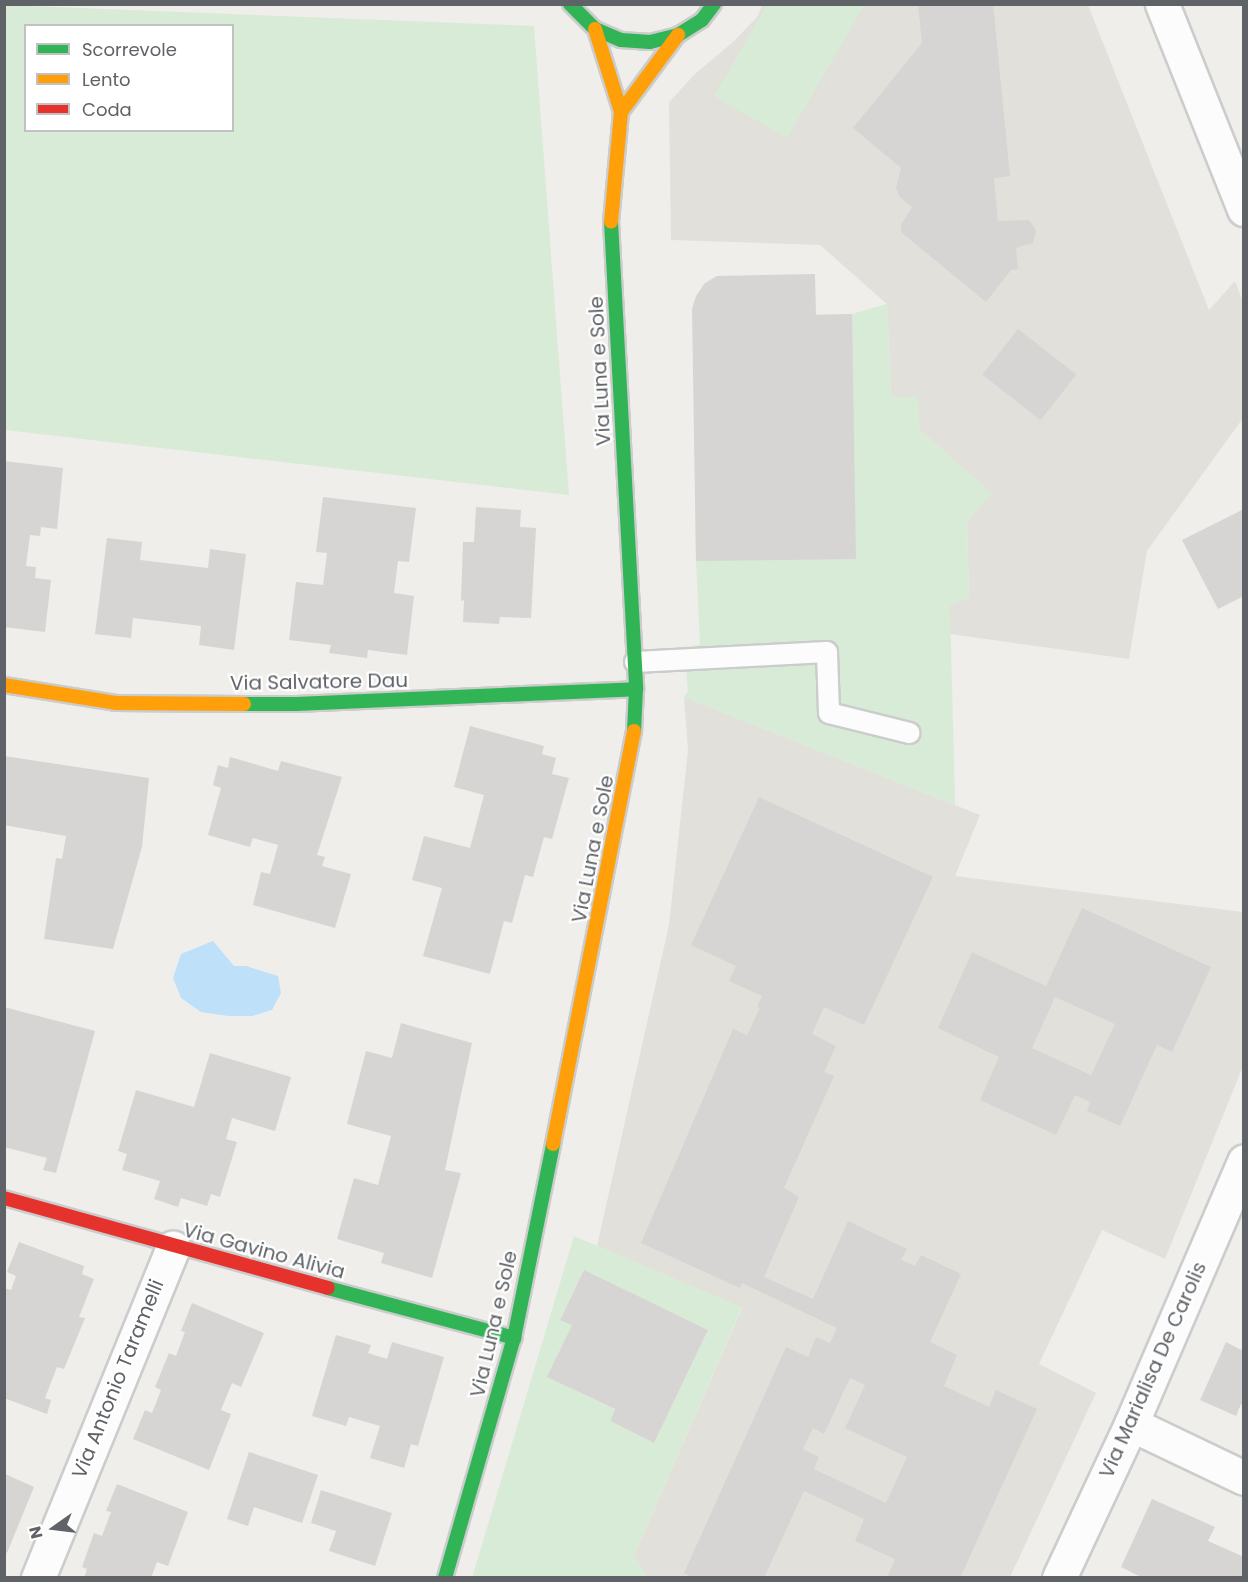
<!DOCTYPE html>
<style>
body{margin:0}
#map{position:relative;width:1248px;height:1582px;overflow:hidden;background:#efeeea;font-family:Poppins,sans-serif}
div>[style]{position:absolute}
.education>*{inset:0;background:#e2e0da}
.green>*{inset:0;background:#d8ebd6}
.water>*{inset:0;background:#bfe0f9}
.building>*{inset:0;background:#d6d5d3;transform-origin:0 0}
.roads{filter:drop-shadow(2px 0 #cbcccc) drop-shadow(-2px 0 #cbcccc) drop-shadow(0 2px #cbcccc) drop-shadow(0 -2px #cbcccc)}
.lane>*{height:20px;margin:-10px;padding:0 10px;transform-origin:10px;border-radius:10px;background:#fdfcfc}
.street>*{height:33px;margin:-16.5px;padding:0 16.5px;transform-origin:16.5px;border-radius:16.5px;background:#fdfcfc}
.fast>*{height:14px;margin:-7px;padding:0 7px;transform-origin:7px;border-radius:7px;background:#30b455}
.slow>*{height:14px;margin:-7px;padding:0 7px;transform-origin:7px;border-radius:7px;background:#ff9f0a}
.jam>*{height:14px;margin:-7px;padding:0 7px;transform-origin:7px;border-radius:7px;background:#e5322d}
span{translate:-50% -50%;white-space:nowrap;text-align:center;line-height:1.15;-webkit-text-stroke:4.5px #fff;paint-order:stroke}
.street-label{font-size:20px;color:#5f6368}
.frame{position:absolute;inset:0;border:6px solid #5f6368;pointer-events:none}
.legend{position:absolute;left:24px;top:24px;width:210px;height:108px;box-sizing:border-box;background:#fff;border:2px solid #bfc1c3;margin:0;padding:8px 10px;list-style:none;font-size:18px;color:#5f6368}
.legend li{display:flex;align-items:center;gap:12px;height:30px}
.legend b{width:30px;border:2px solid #bfc1c3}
.north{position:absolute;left:24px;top:1498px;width:60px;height:60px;-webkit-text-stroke:4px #fff;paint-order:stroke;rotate:256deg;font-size:16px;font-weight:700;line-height:24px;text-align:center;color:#5f6368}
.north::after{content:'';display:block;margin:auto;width:21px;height:27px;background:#5f6368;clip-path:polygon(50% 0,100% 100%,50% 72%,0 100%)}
</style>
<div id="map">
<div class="education">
<div style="clip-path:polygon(762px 5px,1088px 5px,1209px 310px,1235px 281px,1243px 302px,1243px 418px,1147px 551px,1129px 659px,950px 634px,950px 605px,969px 597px,967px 522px,991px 493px,920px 430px,891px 397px,887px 304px,820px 245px,671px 240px,669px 102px,695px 74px,733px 42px,758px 16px)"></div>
<div style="clip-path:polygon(684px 697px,980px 815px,955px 876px,1243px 912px,1243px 1066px,1165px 1259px,1102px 1230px,1039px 1364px,1096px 1393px,1010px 1577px,647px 1577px,634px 1556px,742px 1308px,597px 1246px,669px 925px,688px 750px)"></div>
</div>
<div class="green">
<div style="clip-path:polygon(evenodd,5px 5px,534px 26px,569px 495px,5px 430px,5px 5px,26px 26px,232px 26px,232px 130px,26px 130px,26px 26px)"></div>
<div style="clip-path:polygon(767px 5px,864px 5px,787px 138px,714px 96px)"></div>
<div style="clip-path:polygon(887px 304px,891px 397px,918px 397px,920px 430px,992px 493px,967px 522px,969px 597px,950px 605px,955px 805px,684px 697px,688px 691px,684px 647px,700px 645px,696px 561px,693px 317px,852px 314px)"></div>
<div style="clip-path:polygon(evenodd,574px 1236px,742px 1307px,634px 1556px,647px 1577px,472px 1578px,574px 1236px,584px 1271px,708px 1330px,654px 1443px,610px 1421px,615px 1409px,548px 1377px,572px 1325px,560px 1319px,584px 1271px)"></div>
</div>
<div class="water">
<div style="clip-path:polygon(213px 941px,234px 966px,246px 966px,278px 976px,281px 993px,272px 1010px,252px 1016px,229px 1016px,201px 1012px,181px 998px,173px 978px,181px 954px)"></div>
</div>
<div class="building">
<div style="clip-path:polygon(918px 4px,993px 4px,1010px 176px,994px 178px,998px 221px,1029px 220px,1036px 230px,1033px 243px,1016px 248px,1018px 269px,1011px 270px,986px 302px,902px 233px,901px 225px,912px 207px,900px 197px,896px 188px,901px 168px,853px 128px,922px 43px)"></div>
<div style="clip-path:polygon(815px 274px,816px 315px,852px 314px,856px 559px,696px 561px,692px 309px,696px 296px,705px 283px,717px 276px)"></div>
<div style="left:1018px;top:329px;width:74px;height:58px;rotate:38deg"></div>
<div style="clip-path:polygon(4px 461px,63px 468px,57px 529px,41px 527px,40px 536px,30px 535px,26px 566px,36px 567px,35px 578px,51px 580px,45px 632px,4px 627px)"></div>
<div style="clip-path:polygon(323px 497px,416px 508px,409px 562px,398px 561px,394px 593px,414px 596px,407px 655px,368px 650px,367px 658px,329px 653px,331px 645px,289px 640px,296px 582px,323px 585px,327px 553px,316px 552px)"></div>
<div style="clip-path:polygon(476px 507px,521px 510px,520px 527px,536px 528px,531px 618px,500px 617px,499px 624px,463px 622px,464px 600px,461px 601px,463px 542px,474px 542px)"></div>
<div style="clip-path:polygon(1244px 509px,1244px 596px,1218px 609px,1182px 540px)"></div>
<div style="clip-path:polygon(107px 538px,142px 542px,140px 560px,208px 568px,210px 549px,246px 554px,234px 650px,199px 645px,201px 626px,133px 618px,131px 638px,95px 634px)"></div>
<div style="clip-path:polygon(470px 726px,544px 746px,542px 754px,556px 758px,552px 774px,569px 778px,552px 839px,544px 837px,533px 877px,525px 875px,512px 923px,504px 921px,490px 974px,423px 956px,442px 888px,412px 880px,424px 836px,470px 848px,484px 795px,454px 787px)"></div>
<div style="clip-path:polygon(4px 756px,149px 778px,142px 847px,113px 949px,44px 939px,56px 858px,62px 859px,66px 836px,4px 825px)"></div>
<div style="clip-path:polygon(230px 757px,278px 771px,281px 761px,342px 777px,317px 855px,325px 857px,322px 866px,351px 874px,335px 928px,253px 905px,261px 872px,270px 874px,278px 845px,253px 838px,250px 847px,208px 835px,221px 788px,213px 785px,218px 765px,228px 768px)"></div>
<div style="clip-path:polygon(evenodd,759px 797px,933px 877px,864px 1025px,824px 1007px,812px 1034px,836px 1046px,824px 1072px,834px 1076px,784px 1188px,799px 1197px,764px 1277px,813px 1299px,848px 1221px,907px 1249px,901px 1260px,915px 1266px,921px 1255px,961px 1274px,930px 1342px,957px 1355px,944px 1386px,989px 1407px,996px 1390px,1037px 1409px,960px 1578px,887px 1578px,895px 1559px,855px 1541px,864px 1519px,804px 1491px,764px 1578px,692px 1578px,684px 1573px,786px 1347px,808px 1357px,816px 1337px,830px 1343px,837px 1328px,742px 1283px,740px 1288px,641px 1243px,733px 1029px,747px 1035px,760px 1008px,757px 1007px,762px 996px,729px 981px,736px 966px,691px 945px,759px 797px,850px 1378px,865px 1385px,845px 1428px,907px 1457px,886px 1503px,814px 1469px,819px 1457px,803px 1449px,813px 1428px,824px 1434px,850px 1378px)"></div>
<div style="clip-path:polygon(evenodd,1082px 908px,1211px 967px,1172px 1052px,1157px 1045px,1120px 1126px,1087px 1111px,1090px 1102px,1075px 1095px,1056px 1135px,980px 1100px,999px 1057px,938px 1028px,972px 952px,1046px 986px,1082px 908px,1055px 997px,1115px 1024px,1091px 1075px,1032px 1048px,1055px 997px)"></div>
<div style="clip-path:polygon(4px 1007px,95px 1031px,56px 1173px,43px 1170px,47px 1158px,4px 1147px)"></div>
<div style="clip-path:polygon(401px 1023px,472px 1043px,445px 1170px,461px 1173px,432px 1278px,381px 1263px,384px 1253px,337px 1239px,354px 1178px,378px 1185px,391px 1136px,347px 1124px,366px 1051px,392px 1058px)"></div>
<div style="clip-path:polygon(210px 1053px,291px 1077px,275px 1131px,232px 1118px,226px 1139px,237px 1142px,220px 1197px,211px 1194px,207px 1206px,181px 1198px,178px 1207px,154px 1199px,160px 1181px,122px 1170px,127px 1154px,118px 1151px,136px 1090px,194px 1107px)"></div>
<div style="clip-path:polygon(19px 1242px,84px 1266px,82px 1274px,94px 1279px,79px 1317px,85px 1318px,64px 1369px,57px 1367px,45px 1398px,51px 1400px,47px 1414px,4px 1398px,4px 1288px,11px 1290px,16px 1276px,7px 1272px)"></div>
<div style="clip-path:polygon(584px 1270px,708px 1330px,654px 1443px,610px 1421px,615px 1409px,547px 1377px,572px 1325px,560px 1320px)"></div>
<div style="clip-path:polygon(192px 1303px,264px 1333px,241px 1387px,232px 1383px,221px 1410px,231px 1414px,209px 1470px,133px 1439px,145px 1410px,152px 1413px,161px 1390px,155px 1387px,169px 1353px,176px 1356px,185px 1332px,181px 1331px)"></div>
<div style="clip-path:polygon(336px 1335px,371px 1345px,368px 1353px,387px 1359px,392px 1342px,444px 1357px,418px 1446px,411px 1444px,404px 1468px,370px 1458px,380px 1426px,349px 1417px,346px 1426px,312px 1416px)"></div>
<div style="clip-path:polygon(1226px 1342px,1241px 1350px,1244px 1345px,1244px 1405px,1241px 1404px,1236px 1416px,1200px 1400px)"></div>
<div style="clip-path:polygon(249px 1452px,318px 1475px,302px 1523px,254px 1507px,248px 1526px,227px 1519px)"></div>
<div style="clip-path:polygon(5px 1474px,34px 1487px,7px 1553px,5px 1551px)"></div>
<div style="clip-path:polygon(117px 1484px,188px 1512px,168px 1566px,157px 1562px,151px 1578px,84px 1578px,87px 1569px,82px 1567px,94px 1533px,102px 1536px,111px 1512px,106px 1511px)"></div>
<div style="clip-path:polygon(321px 1490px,392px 1513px,375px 1566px,329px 1551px,336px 1531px,311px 1523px)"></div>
<div style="clip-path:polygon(1152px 1499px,1215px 1527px,1208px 1541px,1244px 1557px,1244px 1578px,1143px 1578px,1121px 1567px)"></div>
</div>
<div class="roads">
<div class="lane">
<div style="left:635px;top:662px;width:192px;rotate:-3deg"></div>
<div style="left:827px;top:652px;width:61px;rotate:88.1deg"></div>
<div style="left:829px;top:713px;width:83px;rotate:13.9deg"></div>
</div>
<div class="street">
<div style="left:1162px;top:4px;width:221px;rotate:68.2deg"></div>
<div style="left:1131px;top:1424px;width:125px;rotate:25.5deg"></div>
<div style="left:38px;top:1578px;width:357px;rotate:-67.8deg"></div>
<div style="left:1059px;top:1578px;width:170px;rotate:-64.9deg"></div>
<div style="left:1131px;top:1424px;width:286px;rotate:-66.7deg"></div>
</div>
<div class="fast">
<div style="left:570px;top:4px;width:35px;rotate:45deg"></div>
<div style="left:595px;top:29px;width:28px;rotate:23deg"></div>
<div style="left:621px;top:40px;width:29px;rotate:4deg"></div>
<div style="left:650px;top:42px;width:29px;rotate:-14deg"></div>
<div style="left:678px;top:35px;width:28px;rotate:-32deg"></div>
<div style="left:702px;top:20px;width:20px;rotate:-53deg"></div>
<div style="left:611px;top:222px;width:468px;rotate:86.9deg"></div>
<div style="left:636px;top:689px;width:42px;rotate:92.7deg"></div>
<div style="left:244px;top:704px;width:52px"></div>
<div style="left:296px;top:704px;width:340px;rotate:-2.5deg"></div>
<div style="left:328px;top:1288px;width:193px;rotate:15deg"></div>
<div style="left:445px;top:1578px;width:250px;rotate:-74deg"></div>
<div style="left:514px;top:1338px;width:198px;rotate:-78.6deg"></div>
</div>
<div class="slow">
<div style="left:595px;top:29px;width:87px;rotate:72.6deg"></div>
<div style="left:621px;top:112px;width:110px;rotate:95.2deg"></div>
<div style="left:621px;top:112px;width:96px;rotate:-53.5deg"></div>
<div style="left:4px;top:685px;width:113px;rotate:9.1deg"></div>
<div style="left:116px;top:703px;width:128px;rotate:0.4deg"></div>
<div style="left:553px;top:1144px;width:421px;rotate:-78.9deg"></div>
</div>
<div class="jam">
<div style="left:4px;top:1198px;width:336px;rotate:15.5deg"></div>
</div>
</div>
<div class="street-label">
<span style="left:600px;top:371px;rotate:-93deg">Via Luna e Sole</span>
<span style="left:319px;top:682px;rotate:-1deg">Via Salvatore Dau</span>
<span style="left:593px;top:849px;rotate:-79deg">Via Luna e Sole</span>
<span style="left:264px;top:1251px;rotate:15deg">Via Gavino Alivia</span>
<span style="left:494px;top:1324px;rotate:-77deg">Via Luna e Sole</span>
<span style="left:1153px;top:1370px;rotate:-66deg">Via Marialisa De Carolis</span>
<span style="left:118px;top:1379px;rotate:-68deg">Via Antonio Taramelli</span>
</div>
<div class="frame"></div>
<ul class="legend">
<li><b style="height:8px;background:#30b455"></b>Scorrevole</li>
<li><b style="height:8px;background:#ff9f0a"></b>Lento</li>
<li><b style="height:8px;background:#e5322d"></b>Coda</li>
</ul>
<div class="north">N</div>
</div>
